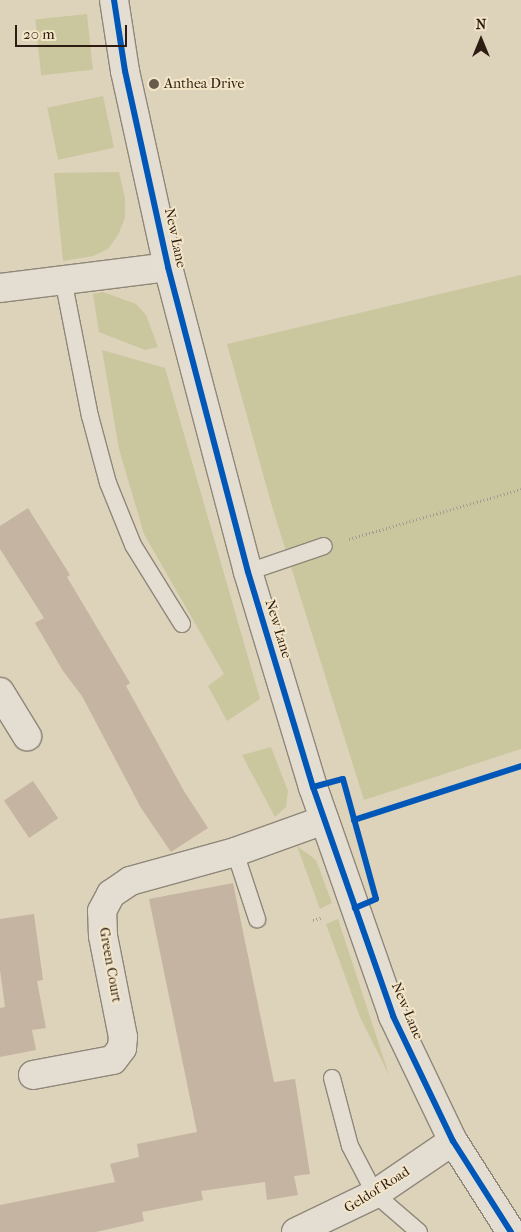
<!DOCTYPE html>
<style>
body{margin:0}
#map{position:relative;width:521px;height:1232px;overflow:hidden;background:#ddd2ba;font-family:"IM FELL French Canon",serif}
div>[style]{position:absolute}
.green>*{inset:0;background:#cac79e;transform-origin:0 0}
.building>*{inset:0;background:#c5b4a1;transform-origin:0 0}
.path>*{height:3px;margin-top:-1.5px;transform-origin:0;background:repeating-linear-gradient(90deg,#a29c92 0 1px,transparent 0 3.5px)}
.roads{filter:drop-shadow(1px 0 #8f8779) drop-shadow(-1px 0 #8f8779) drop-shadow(0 1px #8f8779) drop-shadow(0 -1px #8f8779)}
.service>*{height:16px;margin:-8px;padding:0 8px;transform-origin:8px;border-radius:8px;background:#e4ded2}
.minor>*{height:28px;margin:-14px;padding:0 14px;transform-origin:14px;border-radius:14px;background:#e4ded2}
.tertiary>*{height:28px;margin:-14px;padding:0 14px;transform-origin:14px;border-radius:14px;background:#e4ded2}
.cycleway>*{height:6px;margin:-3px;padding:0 3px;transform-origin:3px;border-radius:3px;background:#0057b8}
.dots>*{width:14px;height:14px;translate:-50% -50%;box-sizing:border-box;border:2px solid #f3e6c8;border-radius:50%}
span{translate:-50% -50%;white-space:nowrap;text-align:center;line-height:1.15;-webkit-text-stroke:4px #f3e6c8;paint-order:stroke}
.poi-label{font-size:14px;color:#2c1c11}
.left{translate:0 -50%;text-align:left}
.street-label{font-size:14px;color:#2c1c11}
.north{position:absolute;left:456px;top:15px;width:50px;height:50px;-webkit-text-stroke:4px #f3e6c8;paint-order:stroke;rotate:0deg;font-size:14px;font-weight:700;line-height:20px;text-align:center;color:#2c1c11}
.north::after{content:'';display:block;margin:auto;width:18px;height:22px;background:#2c1c11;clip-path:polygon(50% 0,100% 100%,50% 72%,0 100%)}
.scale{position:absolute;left:15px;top:25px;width:112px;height:22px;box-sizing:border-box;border:2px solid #2c1c11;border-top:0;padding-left:6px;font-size:15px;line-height:18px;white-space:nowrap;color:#2c1c11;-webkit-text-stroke:4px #f3e6c8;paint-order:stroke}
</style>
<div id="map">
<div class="green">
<div style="left:87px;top:14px;width:56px;height:52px;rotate:84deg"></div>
<div style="left:103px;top:96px;width:53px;height:57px;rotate:78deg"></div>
<div style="clip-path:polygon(119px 172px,125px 198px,125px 218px,118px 235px,108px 249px,93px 256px,63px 261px,54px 173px)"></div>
<div style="clip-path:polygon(521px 275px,521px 749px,364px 800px,271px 503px,227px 344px)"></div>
<div style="clip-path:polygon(103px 292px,136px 304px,146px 315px,158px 347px,145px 350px,99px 332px,93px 294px)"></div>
<div style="clip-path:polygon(102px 350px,165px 368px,260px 699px,227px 721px,208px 686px,224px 674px,144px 534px,119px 449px)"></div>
<div style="clip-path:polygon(271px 747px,288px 791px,286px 807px,275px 817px,242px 755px)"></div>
<div style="clip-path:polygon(297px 846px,316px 860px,332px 903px,320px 909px)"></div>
<div style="clip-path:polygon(338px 919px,389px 1075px,360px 1017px,326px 924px)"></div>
</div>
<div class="building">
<div style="clip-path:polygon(28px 508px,70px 575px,67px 577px,130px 683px,126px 686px,184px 791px,208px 828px,171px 852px,141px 808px,82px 696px,63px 671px,35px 623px,44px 618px,0 549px,0 526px)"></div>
<div style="left:33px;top:781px;width:45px;height:35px;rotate:56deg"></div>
<div style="clip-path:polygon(233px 883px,274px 1082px,295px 1079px,310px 1174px,294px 1176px,298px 1195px,267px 1200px,265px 1182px,201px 1191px,203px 1200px,142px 1212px,144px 1221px,96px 1232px,0 1232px,0 1205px,115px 1182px,110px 1164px,139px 1157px,137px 1144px,197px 1132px,149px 899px)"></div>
<div style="clip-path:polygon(34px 914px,43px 980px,37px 981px,46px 1028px,32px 1030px,36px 1050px,0 1057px,0 1008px,5px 1007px,0 970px,0 919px)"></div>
</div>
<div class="path">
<div style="left:349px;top:539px;width:179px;rotate:-16.2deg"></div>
<div style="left:313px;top:920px;width:10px;rotate:-17deg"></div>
</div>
<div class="roads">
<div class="service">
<div style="left:63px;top:279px;width:140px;rotate:78.9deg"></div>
<div style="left:90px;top:416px;width:69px;rotate:75deg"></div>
<div style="left:108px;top:483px;width:67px;rotate:68deg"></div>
<div style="left:133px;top:545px;width:93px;rotate:58.2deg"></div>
<div style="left:248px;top:572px;width:80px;rotate:-18.9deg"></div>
<div style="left:235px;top:852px;width:71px;rotate:71.8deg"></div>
<div style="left:332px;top:1078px;width:70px;rotate:75.2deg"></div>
<div style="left:350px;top:1146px;width:54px;rotate:62.5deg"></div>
<div style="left:375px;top:1194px;width:58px;rotate:40.8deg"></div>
</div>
<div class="minor">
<div style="left:0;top:288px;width:169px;rotate:-7.1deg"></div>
<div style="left:0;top:692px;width:52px;rotate:58.5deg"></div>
<div style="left:33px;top:1075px;width:81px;rotate:-10.6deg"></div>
<div style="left:113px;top:1060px;width:15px;rotate:-53deg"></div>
<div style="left:122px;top:1048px;width:11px;rotate:-85deg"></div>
<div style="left:123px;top:1037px;width:103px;rotate:-101.2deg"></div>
<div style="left:103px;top:936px;width:25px;rotate:-92deg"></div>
<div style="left:102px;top:911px;width:19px;rotate:-62deg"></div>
<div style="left:111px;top:894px;width:23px;rotate:-34deg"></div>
<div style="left:130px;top:881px;width:109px;rotate:-15.4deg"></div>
<div style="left:235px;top:852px;width:95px;rotate:-19.8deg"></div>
<div style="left:296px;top:1232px;width:88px;rotate:-25.7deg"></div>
<div style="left:375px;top:1194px;width:94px;rotate:-34.2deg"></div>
</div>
<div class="tertiary">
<div style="left:114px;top:0;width:72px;rotate:81.2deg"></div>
<div style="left:125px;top:71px;width:201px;rotate:77.6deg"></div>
<div style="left:168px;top:267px;width:315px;rotate:75.3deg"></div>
<div style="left:248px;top:572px;width:225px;rotate:73.2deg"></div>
<div style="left:313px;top:787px;width:243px;rotate:70.7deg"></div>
<div style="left:393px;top:1016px;width:139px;rotate:64.4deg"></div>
<div style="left:453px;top:1141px;width:108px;rotate:57.5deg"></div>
</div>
</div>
<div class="cycleway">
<div style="left:114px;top:0;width:72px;rotate:81.2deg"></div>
<div style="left:125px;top:71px;width:201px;rotate:77.6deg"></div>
<div style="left:168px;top:267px;width:315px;rotate:75.3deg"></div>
<div style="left:248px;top:572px;width:225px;rotate:73.2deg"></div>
<div style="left:313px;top:787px;width:243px;rotate:70.7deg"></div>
<div style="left:393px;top:1016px;width:139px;rotate:64.4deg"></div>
<div style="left:453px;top:1141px;width:108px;rotate:57.5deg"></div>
<div style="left:313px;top:787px;width:31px;rotate:-15deg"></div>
<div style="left:343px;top:779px;width:124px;rotate:74.6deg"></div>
<div style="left:376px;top:899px;width:23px;rotate:157deg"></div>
<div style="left:354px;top:820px;width:176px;rotate:-17.9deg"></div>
</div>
<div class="dots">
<div style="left:154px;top:84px;background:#6a5c4c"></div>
</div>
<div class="poi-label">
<span class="left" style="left:164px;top:84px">Anthea Drive</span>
</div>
<div class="street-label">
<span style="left:175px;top:238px;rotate:78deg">New Lane</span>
<span style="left:278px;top:629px;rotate:73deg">New Lane</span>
<span style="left:110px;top:965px;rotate:80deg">Green Court</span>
<span style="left:407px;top:1011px;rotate:67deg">New Lane</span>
<span style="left:377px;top:1190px;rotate:-32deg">Geldof Road</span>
</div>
<div class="north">N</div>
<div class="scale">20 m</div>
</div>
